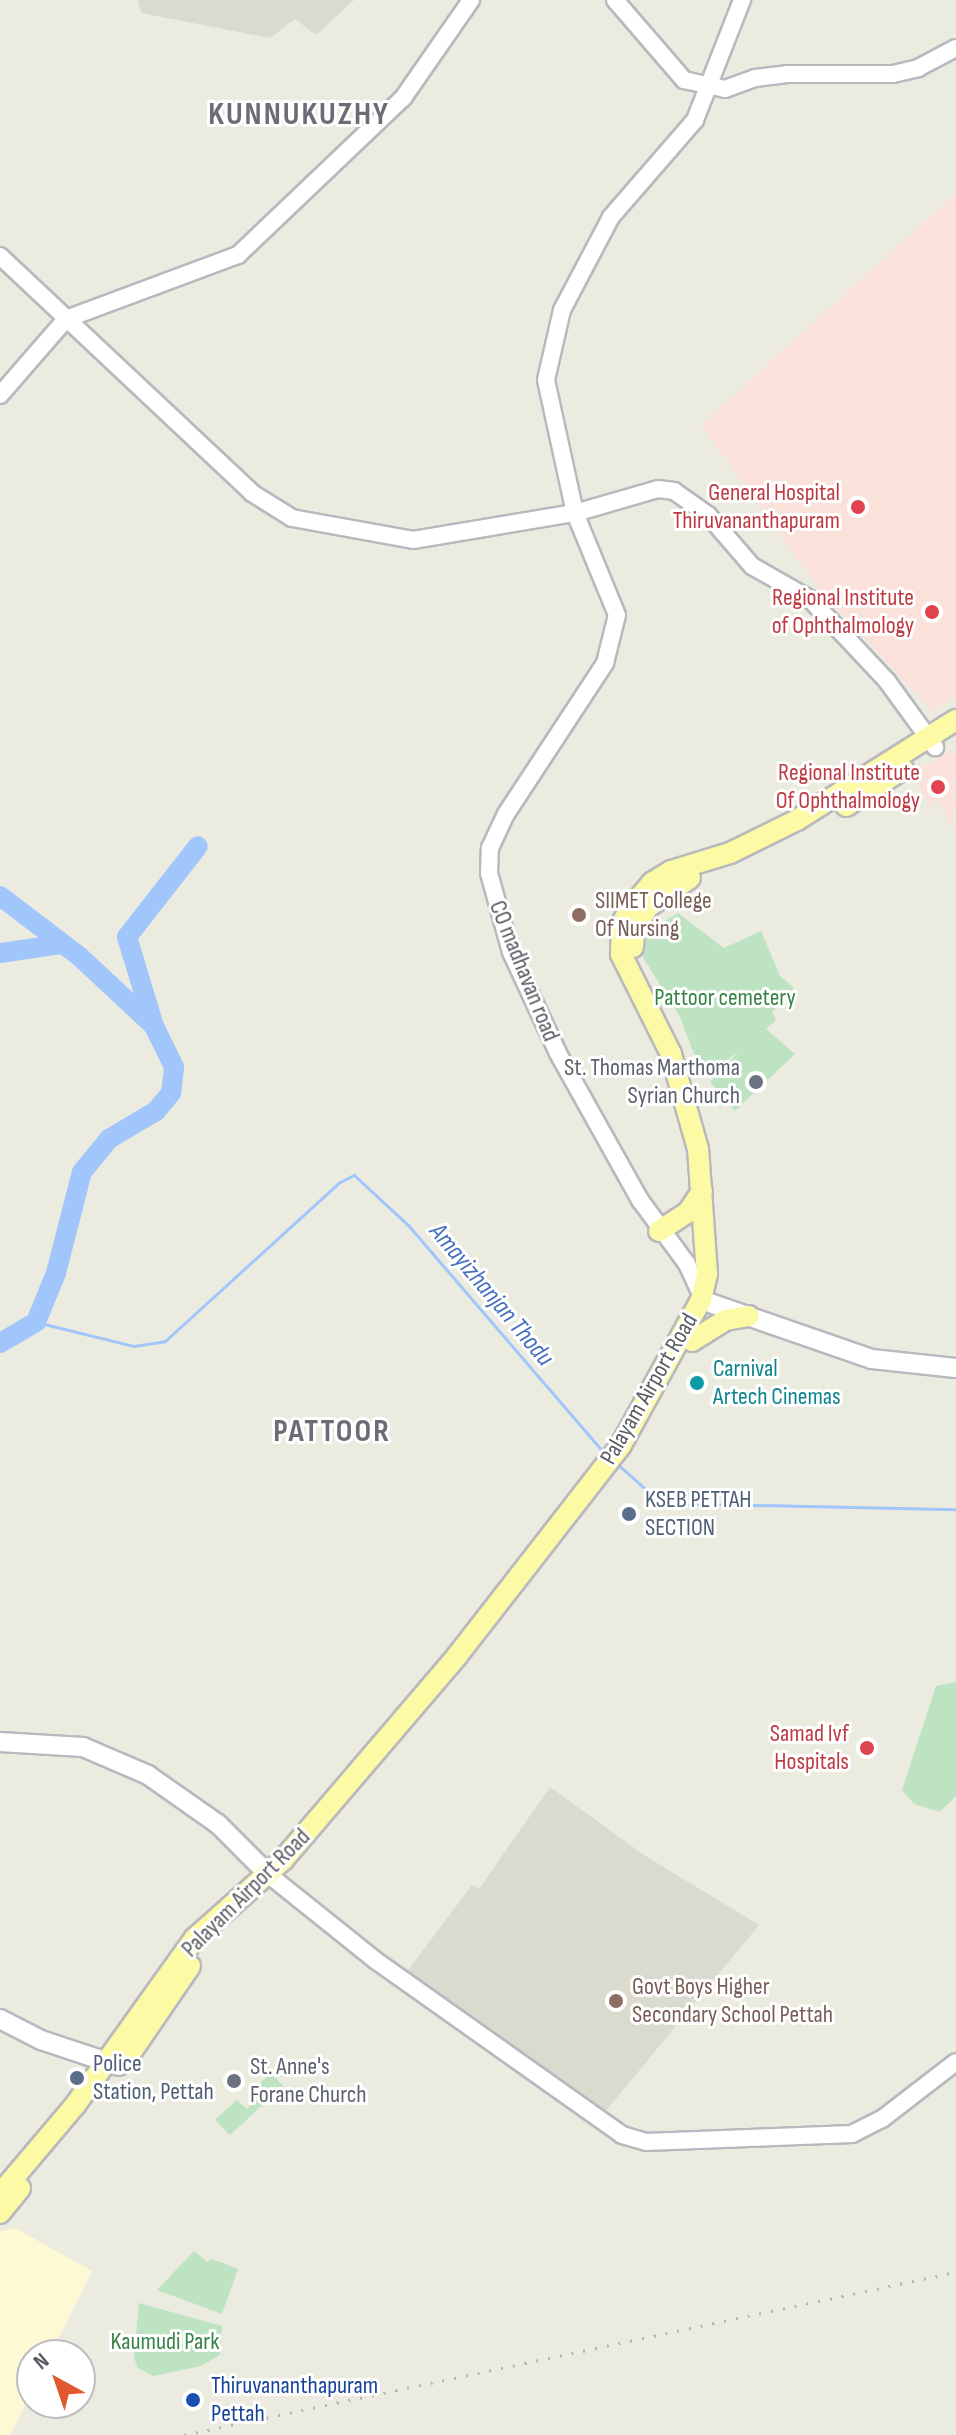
<!DOCTYPE html>
<style>
body{margin:0}
#map{position:relative;width:956px;height:2435px;overflow:hidden;background:#ecebe0;font-family:"Sofia Sans Condensed",sans-serif}
div>[style]{position:absolute}
.commercial>*{inset:0;background:#fcf9d4}
.education>*{inset:0;background:#dbdace}
.medical>*{inset:0;background:#fae2db}
.green>*{inset:0;background:#bde3c2}
.stream>*{height:3px;margin:-1.5px;padding:0 1.5px;transform-origin:1.5px;border-radius:1.5px;background:#a0c6fc}
.river>*{height:20px;margin:-10px;padding:0 10px;transform-origin:10px;border-radius:10px;background:#a0c6fc}
.roads{filter:drop-shadow(2px 0 #b8b9bf) drop-shadow(-2px 0 #b8b9bf) drop-shadow(0 2px #b8b9bf) drop-shadow(0 -2px #b8b9bf)}
.tertiary>*{height:16px;margin:-8px;padding:0 8px;transform-origin:8px;border-radius:8px;background:#fff}
.secondary>*{height:18px;margin:-9px;padding:0 9px;transform-origin:9px;border-radius:9px;background:#fff}
.primary>*{height:20px;margin:-10px;padding:0 10px;transform-origin:10px;border-radius:10px;background:#fcfaa5}
.rail>*{height:3px;margin-top:-1.5px;transform-origin:0;background:repeating-linear-gradient(90deg,#b3b4b4 0 2px,transparent 0 12px)}
.dots>*{width:22px;height:22px;translate:-50% -50%;box-sizing:border-box;border:4px solid #fff;border-radius:50%}
span{translate:-50% -50%;white-space:nowrap;text-align:center;line-height:1.15;-webkit-text-stroke:6px #fff;paint-order:stroke}
.health-label{font-size:24px;color:#be3a42}
.right{translate:-100% -50%;text-align:right}
.education-label{font-size:24px;color:#785e54}
.left{translate:0 -50%;text-align:left}
.street-label{font-size:24px;color:#595b61}
.park-label{font-size:24px;color:#378245}
.worship-label{font-size:24px;color:#5b616d}
.culture-label{font-size:24px;color:#0d838f}
.service-label{font-size:24px;color:#4e5e75}
.transit-label{font-size:24px;color:#164399}
.water-label{font-size:26px;color:#446ebe;font-style:italic}
.district-label{font-size:32px;color:#6a6d73;font-weight:700;letter-spacing:2px}
.north{position:absolute;left:16px;top:2339px;width:80px;height:80px;box-sizing:border-box;background:#fff;border:2px solid #bdbdc0;border-radius:50%;rotate:320deg;font-size:22px;font-weight:700;line-height:32px;text-align:center;color:#595b61}
.north::after{content:'';display:block;margin:auto;width:28px;height:36px;background:#e3572f;clip-path:polygon(50% 0,100% 100%,50% 72%,0 100%)}
</style>
<div id="map">
<div class="commercial">
<div style="clip-path:polygon(15px 2228px,92px 2271px,50px 2355px,32px 2355px,32px 2391px,10px 2435px,0 2435px,0 2231px)"></div>
</div>
<div class="education">
<div style="clip-path:polygon(138px 0,354px 0,316px 35px,295px 19px,270px 38px,141px 13px)"></div>
<div style="clip-path:polygon(550px 1787px,644px 1855px,759px 1925px,605px 2112px,406px 1973px,472px 1885px,479px 1889px)"></div>
</div>
<div class="medical">
<div style="clip-path:polygon(956px 193px,956px 696px,932px 711px,819px 589px,701px 425px)"></div>
<div style="clip-path:polygon(952px 750px,956px 757px,954px 830px,938px 802px,930px 806px,912px 773px)"></div>
</div>
<div class="green">
<div style="clip-path:polygon(678px 913px,724px 948px,761px 931px,780px 976px,794px 988px,772px 1012px,776px 1020px,766px 1029px,795px 1054px,735px 1111px,710px 1082px,739px 1051px,703px 1078px,680px 1017px,641px 954px,642px 934px)"></div>
<div style="clip-path:polygon(956px 1682px,956px 1796px,940px 1812px,914px 1804px,902px 1790px,936px 1686px)"></div>
<div style="clip-path:polygon(271px 2073px,283px 2086px,230px 2135px,215px 2120px,237px 2100px,247px 2109px,261px 2095px,255px 2088px)"></div>
<div style="clip-path:polygon(194px 2251px,207px 2262px,212px 2259px,238px 2269px,222px 2314px,157px 2290px)"></div>
<div style="clip-path:polygon(139px 2303px,222px 2326px,220px 2355px,201px 2366px,153px 2376px,138px 2368px,134px 2358px)"></div>
</div>
<div class="stream">
<div style="left:36px;top:1322px;width:101px;rotate:13.8deg"></div>
<div style="left:134px;top:1346px;width:31px;rotate:-9deg"></div>
<div style="left:165px;top:1341px;width:236px;rotate:-42.3deg"></div>
<div style="left:340px;top:1182px;width:16px;rotate:-27deg"></div>
<div style="left:354px;top:1175px;width:74px;rotate:42.8deg"></div>
<div style="left:408px;top:1225px;width:299px;rotate:49.3deg"></div>
<div style="left:615px;top:1462px;width:62px;rotate:41.7deg"></div>
<div style="left:661px;top:1503px;width:295px;rotate:1.2deg"></div>
</div>
<div class="river">
<div style="left:0;top:896px;width:99px;rotate:37.2deg"></div>
<div style="left:79px;top:956px;width:103px;rotate:43deg"></div>
<div style="left:0;top:953px;width:63px;rotate:-8.3deg"></div>
<div style="left:0;top:1343px;width:42px;rotate:-30.3deg"></div>
<div style="left:36px;top:1322px;width:53px;rotate:-67.8deg"></div>
<div style="left:56px;top:1273px;width:104px;rotate:-75.6deg"></div>
<div style="left:82px;top:1172px;width:43px;rotate:-50.7deg"></div>
<div style="left:109px;top:1139px;width:55px;rotate:-30.8deg"></div>
<div style="left:156px;top:1111px;width:23px;rotate:-50deg"></div>
<div style="left:171px;top:1093px;width:26px;rotate:-83deg"></div>
<div style="left:174px;top:1067px;width:46px;rotate:-116deg"></div>
<div style="left:154px;top:1026px;width:93px;rotate:-106.9deg"></div>
<div style="left:127px;top:937px;width:115px;rotate:-52deg"></div>
</div>
<div class="roads">
<div class="tertiary">
<div style="left:615px;top:0;width:106px;rotate:49.2deg"></div>
<div style="left:684px;top:80px;width:42px;rotate:12.4deg"></div>
<div style="left:725px;top:89px;width:32px;rotate:-20deg"></div>
<div style="left:755px;top:78px;width:32px;rotate:-7deg"></div>
<div style="left:787px;top:74px;width:106px"></div>
<div style="left:893px;top:74px;width:26px;rotate:-13deg"></div>
<div style="left:918px;top:68px;width:43px;rotate:-27.8deg"></div>
<div style="left:0;top:256px;width:346px;rotate:43.2deg"></div>
<div style="left:252px;top:493px;width:47px;rotate:32deg"></div>
<div style="left:292px;top:518px;width:123px;rotate:10.3deg"></div>
<div style="left:413px;top:540px;width:164px;rotate:-9.5deg"></div>
<div style="left:575px;top:513px;width:86px;rotate:-16.1deg"></div>
<div style="left:658px;top:489px;width:16px;rotate:7deg"></div>
<div style="left:674px;top:491px;width:42px;rotate:35.2deg"></div>
<div style="left:708px;top:515px;width:67px;rotate:49.2deg"></div>
<div style="left:752px;top:566px;width:67px;rotate:29.6deg"></div>
<div style="left:810px;top:599px;width:112px;rotate:46.8deg"></div>
<div style="left:887px;top:681px;width:82px;rotate:54deg"></div>
<div style="left:0;top:395px;width:101px;rotate:-49deg"></div>
<div style="left:66px;top:319px;width:184px;rotate:-20.4deg"></div>
<div style="left:238px;top:255px;width:228px;rotate:-43.6deg"></div>
<div style="left:403px;top:98px;width:119px;rotate:-55.2deg"></div>
<div style="left:704px;top:1301px;width:41px;rotate:-114.7deg"></div>
<div style="left:687px;top:1264px;width:79px;rotate:-126.3deg"></div>
<div style="left:640px;top:1200px;width:168px;rotate:-119.2deg"></div>
<div style="left:558px;top:1053px;width:111px;rotate:-115deg"></div>
<div style="left:511px;top:952px;width:82px;rotate:-105.6deg"></div>
<div style="left:489px;top:873px;width:25px;rotate:-88deg"></div>
<div style="left:490px;top:848px;width:38px;rotate:-65deg"></div>
<div style="left:506px;top:814px;width:181px;rotate:-56.7deg"></div>
<div style="left:605px;top:663px;width:49px;rotate:-76deg"></div>
<div style="left:617px;top:615px;width:110px;rotate:-112.4deg"></div>
<div style="left:575px;top:513px;width:136px;rotate:-102.3deg"></div>
<div style="left:546px;top:380px;width:72px;rotate:-77.1deg"></div>
<div style="left:562px;top:310px;width:105px;rotate:-62.2deg"></div>
<div style="left:611px;top:217px;width:128px;rotate:-49.1deg"></div>
<div style="left:695px;top:120px;width:129px;rotate:-68.6deg"></div>
<div style="left:269px;top:1875px;width:136px;rotate:38.7deg"></div>
<div style="left:375px;top:1960px;width:303px;rotate:35.3deg"></div>
<div style="left:622px;top:2135px;width:25px;rotate:16deg"></div>
<div style="left:646px;top:2142px;width:206px;rotate:-2.2deg"></div>
<div style="left:852px;top:2134px;width:34px;rotate:-27deg"></div>
<div style="left:882px;top:2119px;width:93px;rotate:-37.6deg"></div>
</div>
<div class="secondary">
<div style="left:710px;top:1303px;width:171px;rotate:19.1deg"></div>
<div style="left:872px;top:1359px;width:84px;rotate:6.1deg"></div>
<div style="left:0;top:1742px;width:83px;rotate:3.4deg"></div>
<div style="left:83px;top:1747px;width:71px;rotate:23.3deg"></div>
<div style="left:148px;top:1775px;width:85px;rotate:35deg"></div>
<div style="left:218px;top:1824px;width:72px;rotate:45deg"></div>
<div style="left:0;top:2019px;width:46px;rotate:27.1deg"></div>
<div style="left:41px;top:2040px;width:82px;rotate:18.4deg"></div>
</div>
<div class="primary">
<div style="left:846px;top:806px;width:68px;rotate:-33deg"></div>
<div style="left:633px;top:947px;width:17px;rotate:-87deg"></div>
<div style="left:634px;top:930px;width:27px;rotate:-59deg"></div>
<div style="left:648px;top:907px;width:51px;rotate:-34.6deg"></div>
<div style="left:659px;top:1231px;width:35px;rotate:-33deg"></div>
<div style="left:688px;top:1212px;width:25px;rotate:-56deg"></div>
<div style="left:692px;top:1341px;width:40px;rotate:-32deg"></div>
<div style="left:726px;top:1320px;width:23px;rotate:-10deg"></div>
<div style="left:125px;top:2061px;width:115px;rotate:-55.6deg"></div>
<div style="left:0;top:2194px;width:118px;rotate:-49.8deg"></div>
<div style="left:76px;top:2104px;width:204px;rotate:-54.4deg"></div>
<div style="left:195px;top:1938px;width:118px;rotate:-41.6deg"></div>
<div style="left:283px;top:1860px;width:268px;rotate:-49.5deg"></div>
<div style="left:457px;top:1656px;width:267px;rotate:-52.1deg"></div>
<div style="left:621px;top:1445px;width:166px;rotate:-61.1deg"></div>
<div style="left:701px;top:1300px;width:27px;rotate:-77deg"></div>
<div style="left:707px;top:1274px;width:125px;rotate:-94.1deg"></div>
<div style="left:698px;top:1149px;width:99px;rotate:-105.9deg"></div>
<div style="left:671px;top:1054px;width:112px;rotate:-116.6deg"></div>
<div style="left:621px;top:954px;width:31px;rotate:-88deg"></div>
<div style="left:622px;top:923px;width:16px;rotate:-60deg"></div>
<div style="left:630px;top:909px;width:35px;rotate:-50deg"></div>
<div style="left:653px;top:882px;width:21px;rotate:-31deg"></div>
<div style="left:671px;top:871px;width:62px;rotate:-17deg"></div>
<div style="left:730px;top:853px;width:75px;rotate:-26.2deg"></div>
<div style="left:797px;top:820px;width:188px;rotate:-32.2deg"></div>
<div style="left:0;top:2213px;width:32px;rotate:-51deg"></div>
</div>
</div>
<div class="rail">
<div style="left:184px;top:2435px;width:789px;rotate:-11.92deg"></div>
</div>
<div class="dots">
<div style="left:858px;top:507px;background:#e0444e"></div>
<div style="left:932px;top:612px;background:#e0444e"></div>
<div style="left:938px;top:787px;background:#e0444e"></div>
<div style="left:579px;top:915px;background:#8d6e63"></div>
<div style="left:756px;top:1082px;background:#6b7280"></div>
<div style="left:697px;top:1383px;background:#0f9aa8"></div>
<div style="left:629px;top:1514px;background:#5c6f8a"></div>
<div style="left:867px;top:1748px;background:#e0444e"></div>
<div style="left:616px;top:2001px;background:#8d6e63"></div>
<div style="left:77px;top:2078px;background:#5c6f8a"></div>
<div style="left:234px;top:2081px;background:#6b7280"></div>
<div style="left:193px;top:2400px;background:#1a4fb4"></div>
</div>
<div class="health-label">
<span class="right" style="left:840px;top:507px">General Hospital<br>Thiruvananthapuram</span>
<span class="right" style="left:914px;top:612px">Regional Institute<br>of Ophthalmology</span>
<span class="right" style="left:920px;top:787px">Regional Institute<br>Of Ophthalmology</span>
<span class="right" style="left:849px;top:1748px">Samad Ivf<br>Hospitals</span>
</div>
<div class="education-label">
<span class="left" style="left:595px;top:915px">SIIMET College<br>Of Nursing</span>
<span class="left" style="left:632px;top:2001px">Govt Boys Higher<br>Secondary School Pettah</span>
</div>
<div class="street-label">
<span style="left:524px;top:971px;rotate:68deg">CO madhavan road</span>
<span style="left:649px;top:1389px;rotate:-60deg">Palayam Airport Road</span>
<span style="left:246px;top:1893px;rotate:-45deg">Palayam Airport Road</span>
</div>
<div class="park-label">
<span style="left:725px;top:998px">Pattoor cemetery</span>
<span style="left:165px;top:2342px">Kaumudi Park</span>
</div>
<div class="worship-label">
<span class="right" style="left:740px;top:1082px">St. Thomas Marthoma<br>Syrian Church</span>
<span class="left" style="left:250px;top:2081px">St. Anne's<br>Forane Church</span>
</div>
<div class="culture-label">
<span class="left" style="left:713px;top:1383px">Carnival<br>Artech Cinemas</span>
</div>
<div class="service-label">
<span class="left" style="left:645px;top:1514px">KSEB PETTAH<br>SECTION</span>
<span class="left" style="left:93px;top:2078px">Police<br>Station, Pettah</span>
</div>
<div class="transit-label">
<span class="left" style="left:211px;top:2400px">Thiruvananthapuram<br>Pettah</span>
</div>
<div class="water-label">
<span style="left:491px;top:1295px;rotate:50deg">Amayizhanjan Thodu</span>
</div>
<div class="district-label">
<span style="left:299px;top:115px">KUNNUKUZHY</span>
<span style="left:332px;top:1432px">PATTOOR</span>
</div>
<div class="north">N</div>
</div>
